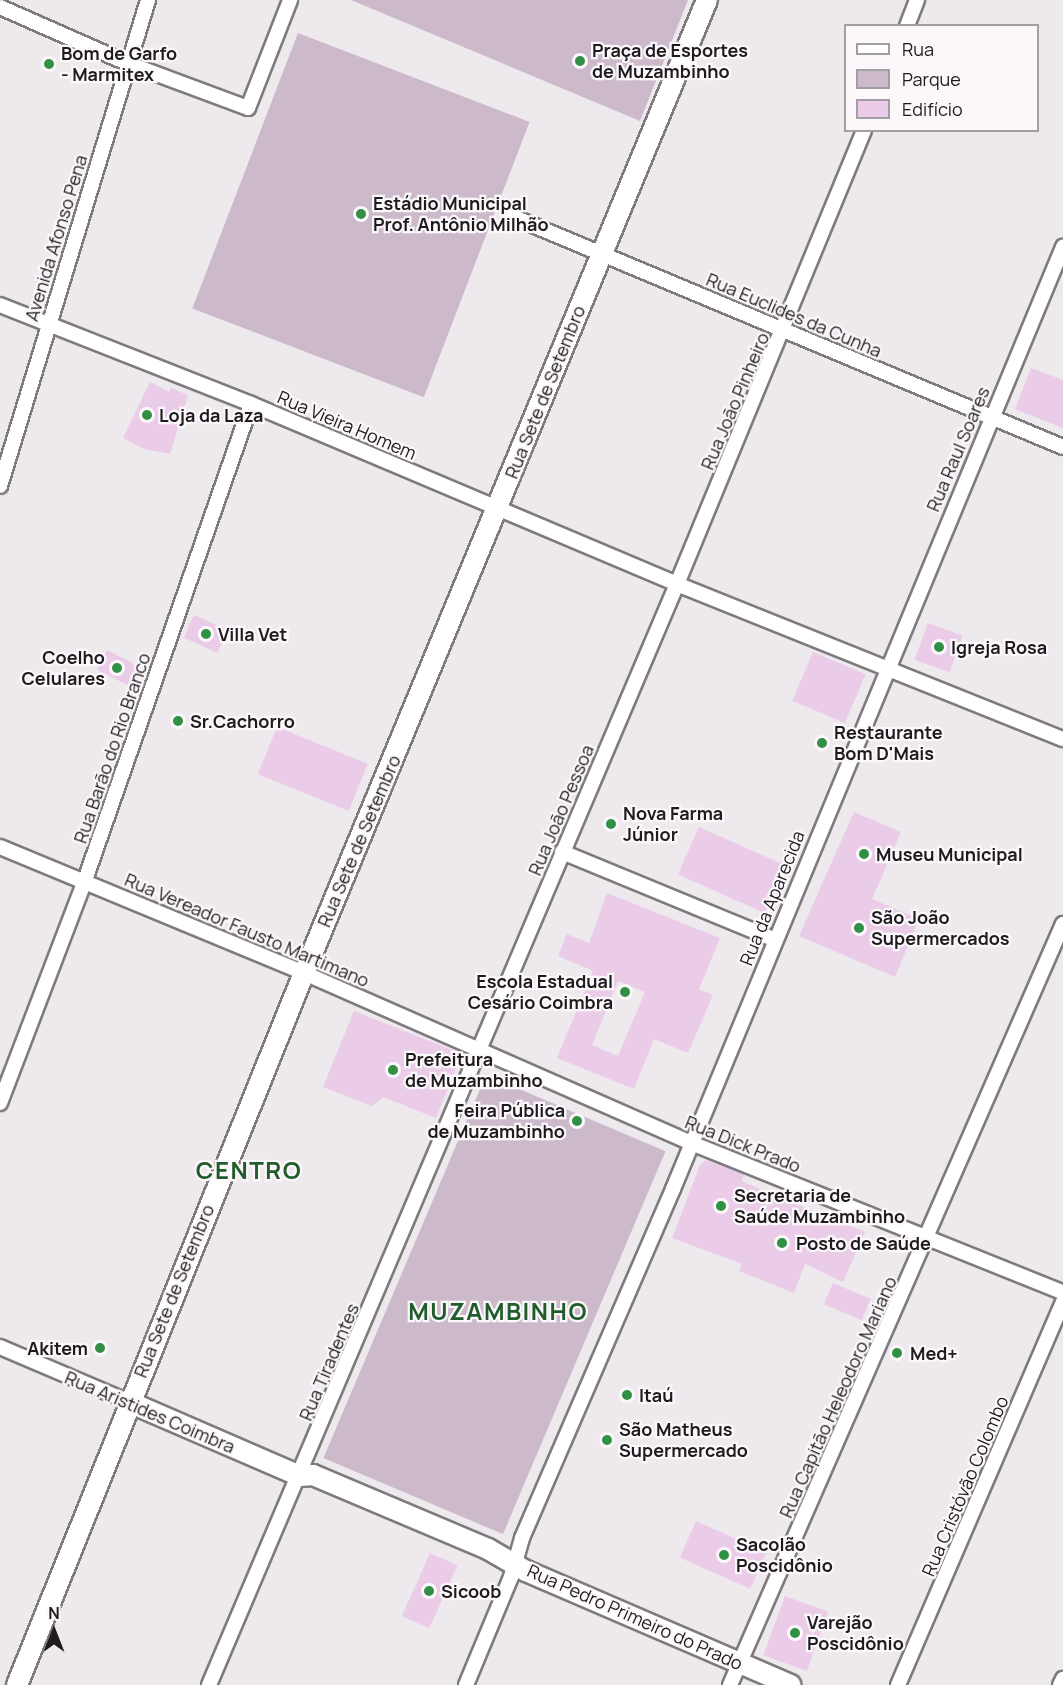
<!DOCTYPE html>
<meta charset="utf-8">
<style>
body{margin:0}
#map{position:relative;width:1063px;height:1685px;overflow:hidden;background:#ede9ed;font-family:Manrope,sans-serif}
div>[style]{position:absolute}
.green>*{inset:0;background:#ccbacb;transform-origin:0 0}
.building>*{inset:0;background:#eacce9;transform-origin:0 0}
.roads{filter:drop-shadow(2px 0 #7e7a7e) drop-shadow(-2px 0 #7e7a7e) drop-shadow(0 2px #7e7a7e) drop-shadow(0 -2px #7e7a7e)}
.street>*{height:14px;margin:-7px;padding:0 7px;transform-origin:7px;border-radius:7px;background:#fff}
.secondary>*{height:20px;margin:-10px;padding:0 10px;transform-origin:10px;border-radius:10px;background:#fff}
.dots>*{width:16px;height:16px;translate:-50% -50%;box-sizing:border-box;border:3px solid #fbf7fb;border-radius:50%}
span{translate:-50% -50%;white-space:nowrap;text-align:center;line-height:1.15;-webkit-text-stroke:4.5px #fbf7fb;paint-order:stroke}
.poi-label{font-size:18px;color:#1d1b1d;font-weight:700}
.left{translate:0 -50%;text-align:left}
.right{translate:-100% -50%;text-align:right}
.street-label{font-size:18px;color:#1d1b1d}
.district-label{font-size:24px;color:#215d2c;font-weight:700;letter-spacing:1.5px}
.legend{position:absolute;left:844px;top:24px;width:195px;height:108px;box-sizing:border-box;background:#fbf7fb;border:2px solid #a29fa2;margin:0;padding:8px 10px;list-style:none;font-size:18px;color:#1d1b1d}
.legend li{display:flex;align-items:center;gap:12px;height:30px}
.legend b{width:30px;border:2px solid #a29fa2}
.north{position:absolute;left:24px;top:1601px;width:60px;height:60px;-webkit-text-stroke:4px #fbf7fb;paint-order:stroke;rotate:0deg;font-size:16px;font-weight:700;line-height:24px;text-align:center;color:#1d1b1d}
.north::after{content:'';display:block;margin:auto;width:21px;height:27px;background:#1d1b1d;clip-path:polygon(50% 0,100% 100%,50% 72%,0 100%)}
</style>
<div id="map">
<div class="green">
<div style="clip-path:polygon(351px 0,688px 0,640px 121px)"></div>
<div style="left:298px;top:33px;width:248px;height:295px;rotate:21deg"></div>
<div style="left:486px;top:1075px;width:195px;height:416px;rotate:23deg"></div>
</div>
<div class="building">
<div style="clip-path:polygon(1031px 368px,1063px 380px,1063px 428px,1015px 409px)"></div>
<div style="clip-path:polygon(150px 382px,169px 392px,171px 388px,188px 395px,170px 454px,144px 449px,123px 438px)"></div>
<div style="left:194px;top:615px;width:37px;height:25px;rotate:24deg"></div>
<div style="left:928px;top:623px;width:37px;height:39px;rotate:20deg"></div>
<div style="left:107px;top:650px;width:35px;height:22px;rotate:27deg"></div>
<div style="left:813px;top:652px;width:57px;height:53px;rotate:23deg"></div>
<div style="left:277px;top:727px;width:98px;height:51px;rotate:22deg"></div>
<div style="clip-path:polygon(854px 812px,901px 832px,872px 899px,919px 919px,895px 977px,799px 936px)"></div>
<div style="left:699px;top:827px;width:95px;height:52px;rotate:24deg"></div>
<div style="clip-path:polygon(evenodd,607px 893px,720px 938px,699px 989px,713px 995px,688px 1053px,654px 1039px,634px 1089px,557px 1058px,593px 971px,558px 956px,567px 934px,589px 943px,607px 893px,618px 981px,645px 992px,618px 1056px,592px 1045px,618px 981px)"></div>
<div style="clip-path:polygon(354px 1011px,462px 1054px,436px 1118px,383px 1097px,372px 1106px,323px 1087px)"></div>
<div style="clip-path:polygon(706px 1160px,744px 1174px,742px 1181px,764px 1191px,865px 1232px,843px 1282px,805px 1264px,794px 1293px,739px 1271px,742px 1264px,672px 1238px,700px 1165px)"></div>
<div style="left:833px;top:1283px;width:41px;height:23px;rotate:23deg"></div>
<div style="left:696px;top:1521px;width:77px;height:40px;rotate:24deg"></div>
<div style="left:430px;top:1553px;width:30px;height:69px;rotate:24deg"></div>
<div style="left:785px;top:1596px;width:46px;height:63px;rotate:20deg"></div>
</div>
<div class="roads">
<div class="street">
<div style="left:0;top:7px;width:139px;rotate:23.8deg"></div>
<div style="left:127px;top:63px;width:129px;rotate:20.4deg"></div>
<div style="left:248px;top:108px;width:116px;rotate:-68.7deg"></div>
<div style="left:907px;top:26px;width:28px;rotate:-69deg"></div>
<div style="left:511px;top:216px;width:598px;rotate:22.71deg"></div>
<div style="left:0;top:305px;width:270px;rotate:21.5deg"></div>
<div style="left:251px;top:404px;width:462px;rotate:22.9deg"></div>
<div style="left:677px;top:584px;width:416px;rotate:21.9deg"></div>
<div style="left:0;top:486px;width:508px;rotate:-73.06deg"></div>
<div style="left:0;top:847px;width:329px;rotate:22.5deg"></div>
<div style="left:304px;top:973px;width:420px;rotate:23.7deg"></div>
<div style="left:689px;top:1142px;width:403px;rotate:21.9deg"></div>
<div style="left:562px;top:852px;width:230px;rotate:22.4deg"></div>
<div style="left:0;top:1103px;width:239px;rotate:-69.1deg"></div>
<div style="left:85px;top:880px;width:504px;rotate:-70.77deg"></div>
<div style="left:0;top:1347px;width:140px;rotate:23.1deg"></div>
<div style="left:209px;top:1685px;width:1196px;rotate:-66.97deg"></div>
<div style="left:677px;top:584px;width:491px;rotate:-67.6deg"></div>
<div style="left:466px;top:1685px;width:117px;rotate:-67.4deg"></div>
<div style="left:511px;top:1577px;width:41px;rotate:-74.2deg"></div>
<div style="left:522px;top:1538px;width:380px;rotate:-66.6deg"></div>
<div style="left:673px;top:1189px;width:1020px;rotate:-67.51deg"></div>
<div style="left:730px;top:1685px;width:831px;rotate:-66.37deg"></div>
<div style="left:898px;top:1685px;width:418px;rotate:-66.7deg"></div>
<div style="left:1060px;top:1685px;width:7px;rotate:-63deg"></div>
</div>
<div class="secondary">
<div style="left:129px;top:1402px;width:186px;rotate:23.4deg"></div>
<div style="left:300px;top:1476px;width:13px;rotate:-4deg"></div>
<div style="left:313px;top:1475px;width:190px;rotate:22.9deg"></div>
<div style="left:488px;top:1549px;width:44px;rotate:30.1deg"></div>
<div style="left:526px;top:1571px;width:288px;rotate:23.3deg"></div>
<div style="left:17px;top:1685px;width:768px;rotate:-68.05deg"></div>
<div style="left:304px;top:973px;width:1053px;rotate:-67.5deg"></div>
</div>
</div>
<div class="dots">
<div style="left:580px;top:61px;background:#319044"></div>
<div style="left:49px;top:64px;background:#319044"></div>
<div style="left:361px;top:214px;background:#319044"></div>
<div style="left:147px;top:415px;background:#319044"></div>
<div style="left:206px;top:634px;background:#319044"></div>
<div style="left:939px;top:647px;background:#319044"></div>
<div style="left:117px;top:668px;background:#319044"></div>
<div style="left:178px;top:721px;background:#319044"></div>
<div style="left:822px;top:743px;background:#319044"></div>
<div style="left:611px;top:824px;background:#319044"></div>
<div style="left:864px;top:854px;background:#319044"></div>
<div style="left:859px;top:928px;background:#319044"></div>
<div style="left:625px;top:992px;background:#319044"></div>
<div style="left:393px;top:1070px;background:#319044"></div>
<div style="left:577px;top:1121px;background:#319044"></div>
<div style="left:721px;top:1206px;background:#319044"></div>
<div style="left:782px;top:1243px;background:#319044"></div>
<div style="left:100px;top:1348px;background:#319044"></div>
<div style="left:897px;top:1353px;background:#319044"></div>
<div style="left:627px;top:1395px;background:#319044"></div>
<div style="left:607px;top:1440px;background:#319044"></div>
<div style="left:724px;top:1555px;background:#319044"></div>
<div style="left:429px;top:1591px;background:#319044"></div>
<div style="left:795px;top:1633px;background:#319044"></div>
</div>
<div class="poi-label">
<span class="left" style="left:592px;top:61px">Praça de Esportes<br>de Muzambinho</span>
<span class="left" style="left:61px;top:64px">Bom de Garfo<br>- Marmitex</span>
<span class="left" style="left:373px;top:214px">Estádio Municipal<br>Prof. Antônio Milhão</span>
<span class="left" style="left:159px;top:415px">Loja da Laza</span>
<span class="left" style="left:218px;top:634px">Villa Vet</span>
<span class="left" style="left:951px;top:647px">Igreja Rosa</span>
<span class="right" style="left:105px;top:668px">Coelho<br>Celulares</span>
<span class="left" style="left:190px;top:721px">Sr.Cachorro</span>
<span class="left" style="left:834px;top:743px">Restaurante<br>Bom D'Mais</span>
<span class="left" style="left:623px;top:824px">Nova Farma<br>Júnior</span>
<span class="left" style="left:876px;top:854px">Museu Municipal</span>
<span class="left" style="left:871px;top:928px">São João<br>Supermercados</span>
<span class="right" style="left:613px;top:992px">Escola Estadual<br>Cesário Coimbra</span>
<span class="left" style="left:405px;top:1070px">Prefeitura<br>de Muzambinho</span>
<span class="right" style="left:565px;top:1121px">Feira Pública<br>de Muzambinho</span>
<span class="left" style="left:734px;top:1206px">Secretaria de<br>Saúde Muzambinho</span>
<span class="left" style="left:796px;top:1243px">Posto de Saúde</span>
<span class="right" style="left:88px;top:1348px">Akitem</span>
<span class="left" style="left:910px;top:1353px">Med+</span>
<span class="left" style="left:639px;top:1395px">Itaú</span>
<span class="left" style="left:619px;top:1440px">São Matheus<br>Supermercado</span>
<span class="left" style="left:736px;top:1555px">Sacolão<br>Poscidônio</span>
<span class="left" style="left:441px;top:1591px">Sicoob</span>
<span class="left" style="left:807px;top:1633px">Varejão<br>Poscidônio</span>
</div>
<div class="street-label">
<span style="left:56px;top:238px;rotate:-73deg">Avenida Afonso Pena</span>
<span style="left:794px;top:315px;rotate:23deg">Rua Euclides da Cunha</span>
<span style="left:545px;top:392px;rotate:-68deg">Rua Sete de Setembro</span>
<span style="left:735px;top:401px;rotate:-67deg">Rua João Pinheiro</span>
<span style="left:347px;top:425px;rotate:23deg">Rua Vieira Homem</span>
<span style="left:958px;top:449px;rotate:-67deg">Rua Raul Soares</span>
<span style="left:112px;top:748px;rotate:-71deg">Rua Barão do Rio Branco</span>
<span style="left:561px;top:810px;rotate:-67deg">Rua João Pessoa</span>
<span style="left:359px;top:841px;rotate:-67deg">Rua Sete de Setembro</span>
<span style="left:772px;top:898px;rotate:-68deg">Rua da Aparecida</span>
<span style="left:247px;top:930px;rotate:23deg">Rua Vereador Fausto Martimano</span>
<span style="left:743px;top:1144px;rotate:22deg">Rua Dick Prado</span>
<span style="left:174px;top:1291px;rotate:-68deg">Rua Sete de Setembro</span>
<span style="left:329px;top:1362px;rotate:-67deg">Rua Tiradentes</span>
<span style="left:838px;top:1397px;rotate:-66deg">Rua Capitão Heleodoro Mariano</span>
<span style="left:150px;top:1412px;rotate:23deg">Rua Aristides Coimbra</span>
<span style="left:965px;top:1486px;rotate:-67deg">Rua Cristóvão Colombo</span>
<span style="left:635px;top:1617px;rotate:24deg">Rua Pedro Primeiro do Prado</span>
</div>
<div class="district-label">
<span style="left:249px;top:1170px">CENTRO</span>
<span style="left:498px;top:1311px">MUZAMBINHO</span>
</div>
<ul class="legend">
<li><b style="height:8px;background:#fff"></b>Rua</li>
<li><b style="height:16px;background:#ccbacb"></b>Parque</li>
<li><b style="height:16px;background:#eacce9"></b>Edifício</li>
</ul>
<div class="north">N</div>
</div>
